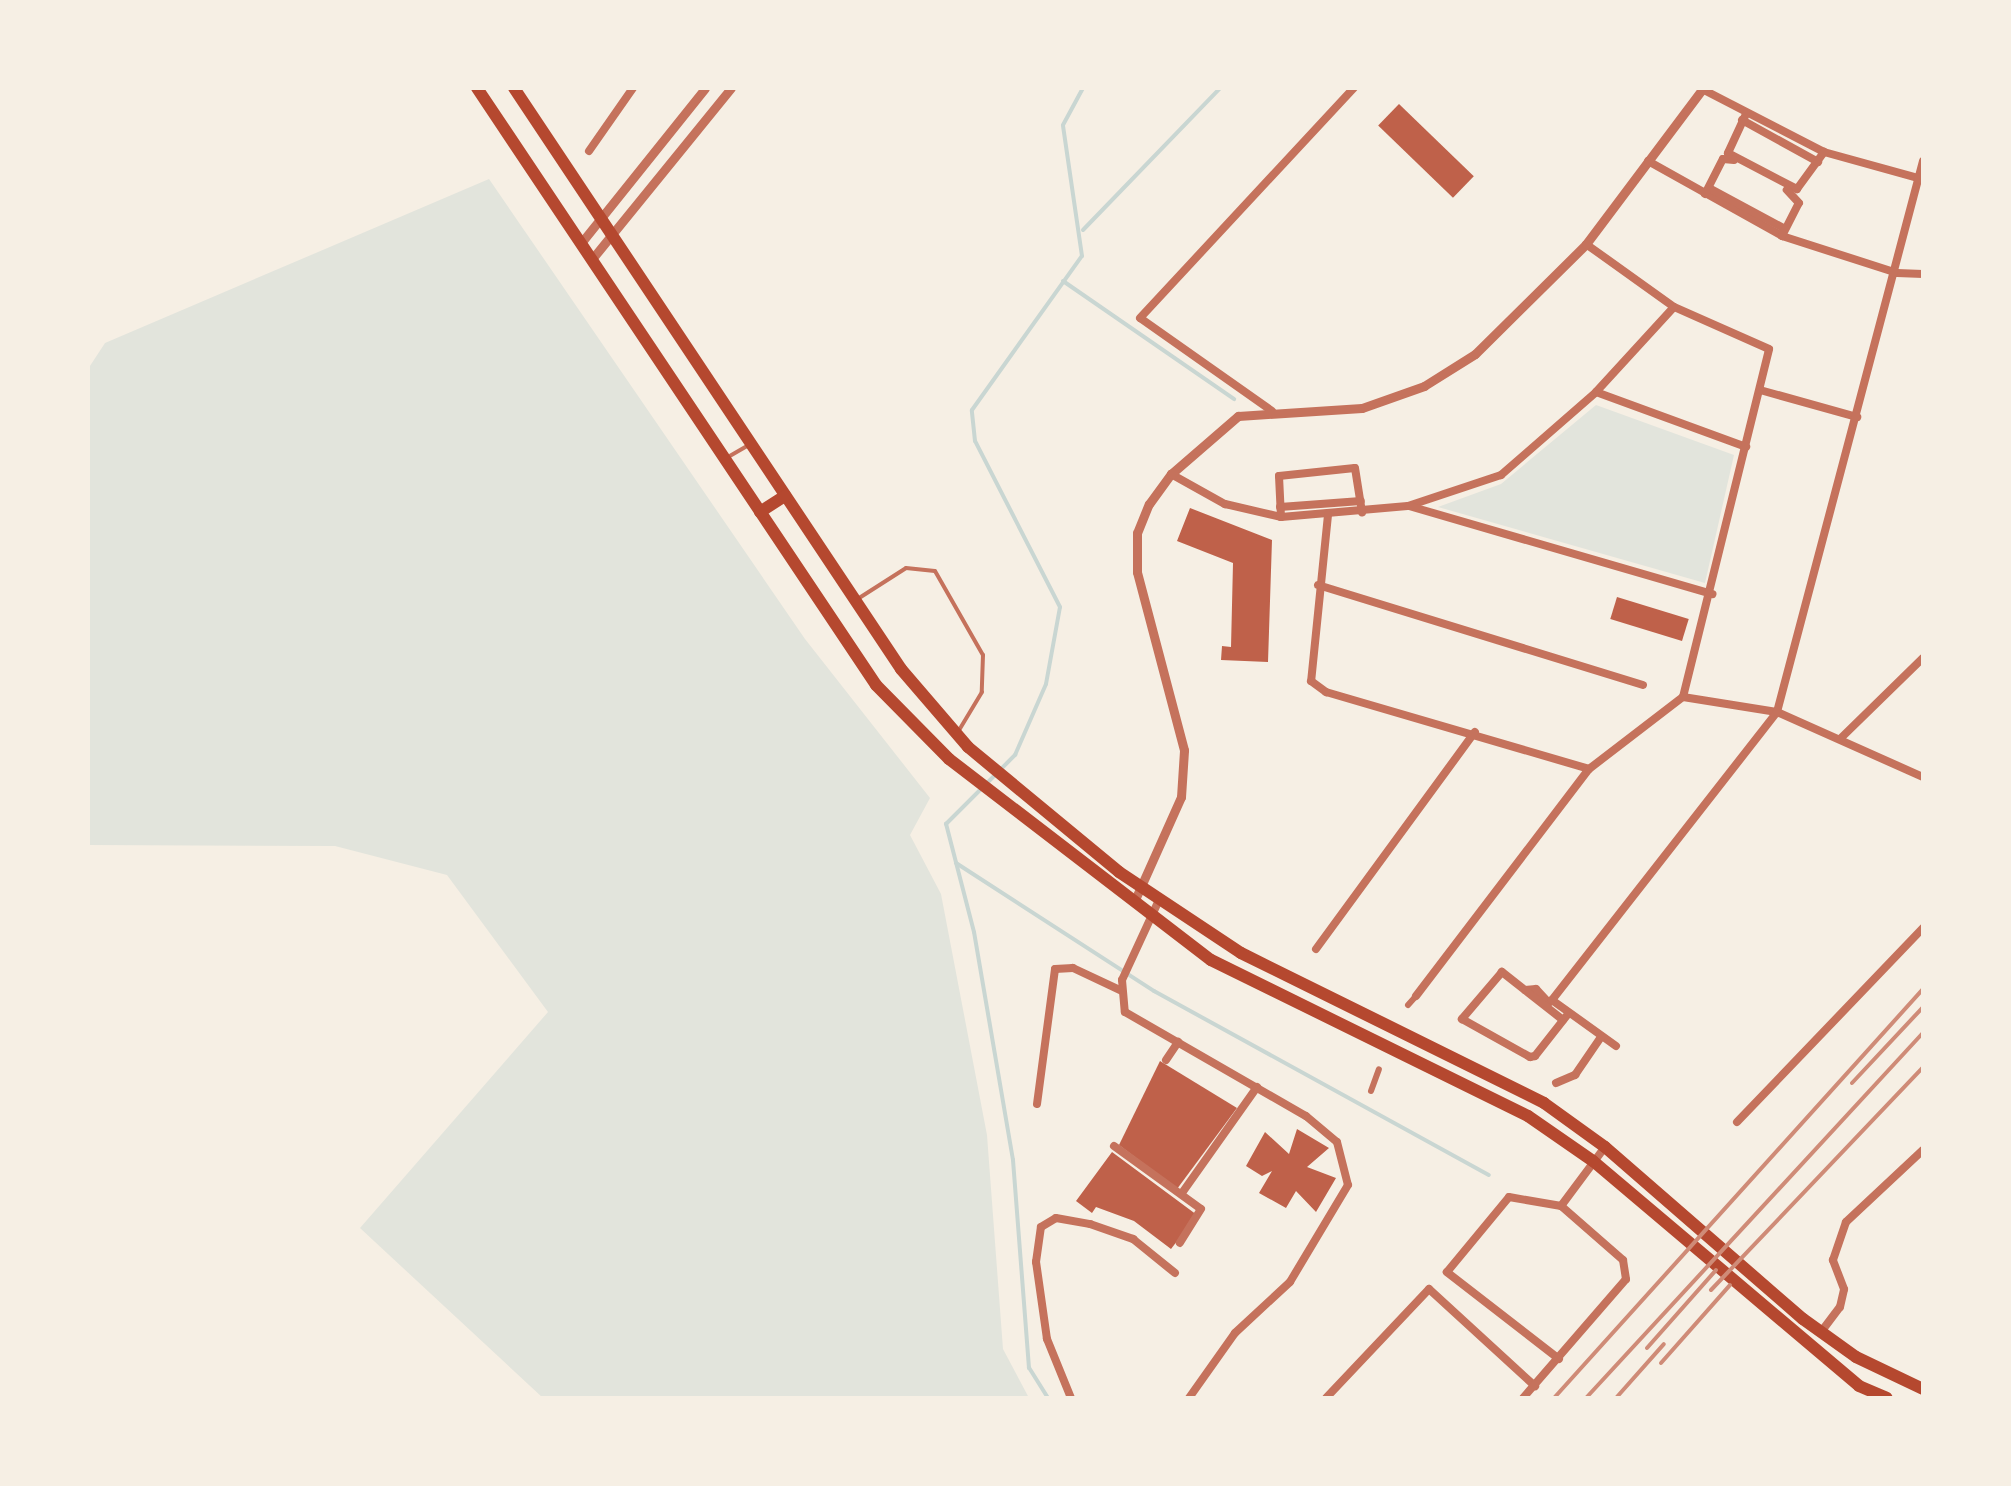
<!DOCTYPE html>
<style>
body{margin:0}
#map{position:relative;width:2011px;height:1486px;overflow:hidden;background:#f6efe4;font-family:Barlow,sans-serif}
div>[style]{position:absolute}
.green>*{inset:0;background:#e2e4dc}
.stream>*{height:4px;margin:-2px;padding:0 2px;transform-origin:2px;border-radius:2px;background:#c9d6d2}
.building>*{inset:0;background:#bf614a;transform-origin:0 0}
.service>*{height:4px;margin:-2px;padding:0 2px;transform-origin:2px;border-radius:2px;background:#c5725c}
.pedestrian>*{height:6px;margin:-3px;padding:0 3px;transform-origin:3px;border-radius:3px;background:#c5725c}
.minor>*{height:8px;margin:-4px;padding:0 4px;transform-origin:4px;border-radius:4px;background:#c5725c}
.tertiary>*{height:9px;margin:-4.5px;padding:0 4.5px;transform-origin:4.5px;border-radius:4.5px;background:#c5725c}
.primary>*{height:12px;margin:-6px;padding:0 6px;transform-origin:6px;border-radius:6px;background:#b5482f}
.rail>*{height:4px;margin:-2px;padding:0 2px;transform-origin:2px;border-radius:2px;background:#cf8b77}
span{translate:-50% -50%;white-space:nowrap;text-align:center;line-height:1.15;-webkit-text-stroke:7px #f6efe4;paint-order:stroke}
.frame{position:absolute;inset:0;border:90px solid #f6efe4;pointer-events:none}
</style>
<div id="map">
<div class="green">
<div style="clip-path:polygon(489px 179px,805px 639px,930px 798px,910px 835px,941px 894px,987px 1135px,1003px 1349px,1029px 1398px,543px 1398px,360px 1228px,548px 1012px,447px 875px,335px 846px,88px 845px,88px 369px,105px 343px)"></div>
<div style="clip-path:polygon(1596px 405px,1734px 455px,1705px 583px,1438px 507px,1501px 484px)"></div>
</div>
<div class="stream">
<div style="left:1083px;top:230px;width:197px;rotate:-46deg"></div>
<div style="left:1063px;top:281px;width:208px;rotate:34.6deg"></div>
<div style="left:956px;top:863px;width:236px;rotate:32.9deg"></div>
<div style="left:1154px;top:991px;width:382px;rotate:28.8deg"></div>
<div style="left:1048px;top:1398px;width:36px;rotate:-122deg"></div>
<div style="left:1029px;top:1368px;width:209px;rotate:-94.4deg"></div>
<div style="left:1013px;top:1160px;width:231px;rotate:-99.7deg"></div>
<div style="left:974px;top:932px;width:112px;rotate:-104.5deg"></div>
<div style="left:946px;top:824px;width:98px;rotate:-45deg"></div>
<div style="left:1015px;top:755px;width:77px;rotate:-66.4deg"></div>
<div style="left:1046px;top:684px;width:78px;rotate:-79.7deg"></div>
<div style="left:1060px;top:607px;width:186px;rotate:-117.1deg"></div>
<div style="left:975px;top:441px;width:31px;rotate:-96deg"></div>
<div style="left:972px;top:410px;width:189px;rotate:-54.5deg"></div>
<div style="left:1082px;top:256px;width:132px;rotate:-98.3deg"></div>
<div style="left:1063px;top:125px;width:42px;rotate:-61.6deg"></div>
</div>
<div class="building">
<div style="left:1399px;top:104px;width:104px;height:30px;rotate:44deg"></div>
<div style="clip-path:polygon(1190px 508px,1272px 540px,1268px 662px,1221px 660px,1222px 646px,1231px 647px,1233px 563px,1177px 541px)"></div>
<div style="left:1617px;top:597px;width:75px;height:23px;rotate:17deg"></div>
<div style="clip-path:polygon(1160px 1061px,1237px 1108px,1177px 1189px,1119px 1145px)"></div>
<div style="clip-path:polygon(1297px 1129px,1329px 1148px,1307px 1167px,1336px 1178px,1316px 1212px,1296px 1191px,1286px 1208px,1259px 1193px,1272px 1171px,1262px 1176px,1246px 1166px,1265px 1132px,1289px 1154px)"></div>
<div style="clip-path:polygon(1112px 1152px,1197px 1215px,1171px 1249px,1134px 1221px,1096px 1207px,1092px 1213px,1076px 1201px)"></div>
</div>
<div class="service">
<div style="left:728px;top:457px;width:24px;rotate:-30deg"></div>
<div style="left:856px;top:600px;width:59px;rotate:-32.6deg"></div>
<div style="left:906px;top:568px;width:29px;rotate:6deg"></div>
<div style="left:935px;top:571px;width:97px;rotate:60.3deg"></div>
<div style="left:983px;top:655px;width:37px;rotate:92deg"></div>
<div style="left:982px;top:692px;width:47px;rotate:121deg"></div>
</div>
<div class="pedestrian">
<div style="left:1408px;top:1005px;width:12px;rotate:-48deg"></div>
<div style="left:1371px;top:1091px;width:23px;rotate:-70deg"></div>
</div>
<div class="minor">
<div style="left:1702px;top:89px;width:137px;rotate:27.3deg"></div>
<div style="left:1824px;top:152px;width:98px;rotate:15.5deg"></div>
<div style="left:1746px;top:114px;width:43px;rotate:114.8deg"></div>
<div style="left:1728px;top:153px;width:78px;rotate:27.6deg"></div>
<div style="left:1797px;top:189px;width:46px;rotate:-53.9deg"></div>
<div style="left:1742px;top:120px;width:87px;rotate:28.9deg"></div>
<div style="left:589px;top:151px;width:77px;rotate:-55.1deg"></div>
<div style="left:1648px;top:161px;width:154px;rotate:29.2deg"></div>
<div style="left:1782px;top:236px;width:121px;rotate:17.8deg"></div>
<div style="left:1897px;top:273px;width:26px;rotate:2deg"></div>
<div style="left:1709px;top:188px;width:86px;rotate:28.3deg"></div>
<div style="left:1705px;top:194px;width:39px;rotate:-63deg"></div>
<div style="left:1723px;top:159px;width:11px;rotate:5deg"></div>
<div style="left:1782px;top:236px;width:37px;rotate:-63deg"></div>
<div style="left:1799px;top:203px;width:18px;rotate:-133deg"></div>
<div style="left:1760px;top:390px;width:101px;rotate:15.6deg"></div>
<div style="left:1596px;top:392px;width:160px;rotate:20.1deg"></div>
<div style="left:1272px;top:411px;width:161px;rotate:-144.8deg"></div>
<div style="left:1140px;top:318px;width:314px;rotate:-47.1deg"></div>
<div style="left:1171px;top:474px;width:62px;rotate:29.1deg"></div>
<div style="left:1225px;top:504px;width:57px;rotate:13.1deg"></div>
<div style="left:1281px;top:517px;width:127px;rotate:-5deg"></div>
<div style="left:1408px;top:506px;width:98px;rotate:-18.4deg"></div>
<div style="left:1501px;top:475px;width:126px;rotate:-41.1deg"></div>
<div style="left:1596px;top:392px;width:115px;rotate:-47.5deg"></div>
<div style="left:1409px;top:506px;width:316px;rotate:16.2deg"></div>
<div style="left:1280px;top:507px;width:81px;rotate:-4.2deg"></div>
<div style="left:1328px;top:515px;width:167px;rotate:95.8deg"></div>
<div style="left:1311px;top:681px;width:19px;rotate:36deg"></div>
<div style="left:1326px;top:692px;width:274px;rotate:16.3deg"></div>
<div style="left:1281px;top:517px;width:41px;rotate:-92.8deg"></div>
<div style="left:1279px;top:476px;width:76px;rotate:-6deg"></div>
<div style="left:1355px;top:468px;width:45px;rotate:81deg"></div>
<div style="left:1318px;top:585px;width:340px;rotate:17.1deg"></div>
<div style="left:1683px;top:697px;width:95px;rotate:9.1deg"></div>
<div style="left:1777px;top:712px;width:160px;rotate:24deg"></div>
<div style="left:1840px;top:739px;width:116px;rotate:-44.3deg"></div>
<div style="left:1159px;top:900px;width:88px;rotate:114.8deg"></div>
<div style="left:1122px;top:980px;width:32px;rotate:85deg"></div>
<div style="left:1125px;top:1012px;width:209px;rotate:29.9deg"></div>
<div style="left:1306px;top:1116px;width:40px;rotate:40deg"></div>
<div style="left:1337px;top:1142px;width:44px;rotate:75.7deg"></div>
<div style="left:1348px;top:1185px;width:113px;rotate:120.9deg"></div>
<div style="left:1290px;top:1282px;width:75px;rotate:137.2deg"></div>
<div style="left:1235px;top:1333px;width:80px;rotate:125.3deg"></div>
<div style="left:1316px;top:949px;width:269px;rotate:-53.8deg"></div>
<div style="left:1525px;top:990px;width:11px;rotate:-5deg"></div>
<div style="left:1536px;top:989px;width:19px;rotate:47deg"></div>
<div style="left:1416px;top:996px;width:285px;rotate:-52.7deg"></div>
<div style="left:1589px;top:769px;width:118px;rotate:-37.5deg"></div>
<div style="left:1683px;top:697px;width:358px;rotate:-76.1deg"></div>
<div style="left:1769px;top:349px;width:104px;rotate:-156.1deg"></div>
<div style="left:1674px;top:307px;width:108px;rotate:-144.4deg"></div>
<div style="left:1563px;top:1020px;width:78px;rotate:-141.8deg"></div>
<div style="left:1502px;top:972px;width:62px;rotate:130.4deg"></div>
<div style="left:1462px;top:1019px;width:78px;rotate:29.2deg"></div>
<div style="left:1530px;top:1057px;width:5px;rotate:-11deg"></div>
<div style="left:1535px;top:1056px;width:53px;rotate:-51.8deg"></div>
<div style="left:1616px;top:1046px;width:79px;rotate:-144.3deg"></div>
<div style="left:1552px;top:1000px;width:365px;rotate:-52deg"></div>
<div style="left:1777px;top:712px;width:570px;rotate:-75.16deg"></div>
<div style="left:1166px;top:1060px;width:22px;rotate:-56deg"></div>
<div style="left:1556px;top:1083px;width:21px;rotate:-23deg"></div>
<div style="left:1575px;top:1075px;width:46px;rotate:-55.6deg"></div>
<div style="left:1037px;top:1104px;width:136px;rotate:-82.4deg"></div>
<div style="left:1055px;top:969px;width:18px;rotate:-3deg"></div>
<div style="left:1073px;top:968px;width:52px;rotate:25.1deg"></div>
<div style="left:1737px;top:1122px;width:269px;rotate:-46.2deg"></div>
<div style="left:1114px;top:1146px;width:107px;rotate:35.9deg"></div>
<div style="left:1201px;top:1209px;width:40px;rotate:122deg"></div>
<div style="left:1182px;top:1193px;width:130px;rotate:-54.7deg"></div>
<div style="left:1821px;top:1332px;width:31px;rotate:-53deg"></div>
<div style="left:1840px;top:1307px;width:18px;rotate:-77deg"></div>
<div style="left:1844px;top:1289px;width:31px;rotate:-111deg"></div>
<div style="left:1833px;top:1260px;width:40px;rotate:-71.1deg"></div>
<div style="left:1846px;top:1222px;width:105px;rotate:-43.1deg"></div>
<div style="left:1559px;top:1359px;width:142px;rotate:-142.2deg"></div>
<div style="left:1447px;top:1272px;width:97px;rotate:-50.4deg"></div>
<div style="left:1509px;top:1197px;width:53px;rotate:9.8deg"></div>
<div style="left:1071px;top:1398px;width:64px;rotate:-112.1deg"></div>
<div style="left:1047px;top:1339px;width:78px;rotate:-98.1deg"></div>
<div style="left:1036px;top:1262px;width:35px;rotate:-82deg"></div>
<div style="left:1041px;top:1227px;width:17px;rotate:-31deg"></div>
<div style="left:1056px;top:1218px;width:35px;rotate:10deg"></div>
<div style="left:1090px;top:1224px;width:46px;rotate:19.2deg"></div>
<div style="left:1133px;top:1239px;width:54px;rotate:39deg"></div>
<div style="left:1326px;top:1398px;width:150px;rotate:-46.6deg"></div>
<div style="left:1429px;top:1289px;width:144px;rotate:42.5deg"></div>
<div style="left:1523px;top:1398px;width:157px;rotate:-49.1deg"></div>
<div style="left:1626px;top:1279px;width:19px;rotate:-99deg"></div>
<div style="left:1623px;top:1260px;width:82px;rotate:-138.9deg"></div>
<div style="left:1561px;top:1206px;width:74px;rotate:-53.3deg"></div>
</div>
<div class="tertiary">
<div style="left:581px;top:243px;width:198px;rotate:-51.3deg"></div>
<div style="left:592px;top:259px;width:220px;rotate:-50.9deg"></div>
<div style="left:1134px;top:902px;width:115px;rotate:-65.9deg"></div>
<div style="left:1181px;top:797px;width:47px;rotate:-86.3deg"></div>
<div style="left:1184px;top:750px;width:184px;rotate:-104.8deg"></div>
<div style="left:1137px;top:572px;width:39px;rotate:-90deg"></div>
<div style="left:1137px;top:533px;width:31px;rotate:-68deg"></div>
<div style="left:1149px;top:504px;width:37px;rotate:-54deg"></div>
<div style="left:1171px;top:474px;width:89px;rotate:-40.9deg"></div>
<div style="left:1238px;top:416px;width:124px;rotate:-3.7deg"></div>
<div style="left:1362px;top:408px;width:66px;rotate:-19.5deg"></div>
<div style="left:1424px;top:386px;width:60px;rotate:-32.1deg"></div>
<div style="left:1475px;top:354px;width:156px;rotate:-44.7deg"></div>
<div style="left:1586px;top:244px;width:195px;rotate:-53.1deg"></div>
</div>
<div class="primary">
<div style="left:477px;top:88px;width:718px;rotate:56.24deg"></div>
<div style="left:876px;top:685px;width:104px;rotate:45.4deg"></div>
<div style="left:949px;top:759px;width:330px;rotate:37.5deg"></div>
<div style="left:1211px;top:960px;width:353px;rotate:26.2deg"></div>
<div style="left:1528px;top:1116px;width:79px;rotate:34.7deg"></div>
<div style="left:1593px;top:1161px;width:348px;rotate:40.2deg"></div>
<div style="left:1859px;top:1386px;width:30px;rotate:23deg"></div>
<div style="left:514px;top:88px;width:698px;rotate:56.33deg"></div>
<div style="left:901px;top:669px;width:103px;rotate:49.3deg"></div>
<div style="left:968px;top:747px;width:196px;rotate:39.6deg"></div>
<div style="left:1119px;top:872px;width:146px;rotate:33.6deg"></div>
<div style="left:1241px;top:953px;width:338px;rotate:26.3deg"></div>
<div style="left:1544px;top:1103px;width:75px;rotate:35.8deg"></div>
<div style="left:1605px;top:1147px;width:262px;rotate:41deg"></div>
<div style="left:1803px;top:1319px;width:65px;rotate:35.6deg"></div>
<div style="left:1856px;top:1357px;width:74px;rotate:25.5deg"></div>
<div style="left:760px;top:512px;width:30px;rotate:-33deg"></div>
</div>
<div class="rail">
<div style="left:1852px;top:1083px;width:104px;rotate:-46.9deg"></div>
<div style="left:1711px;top:1290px;width:308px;rotate:-46.4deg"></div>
<div style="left:1647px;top:1348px;width:104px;rotate:-48.5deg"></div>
<div style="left:1661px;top:1363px;width:104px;rotate:-48.5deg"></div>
<div style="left:1554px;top:1398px;width:551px;rotate:-47.94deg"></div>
<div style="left:1586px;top:1398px;width:497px;rotate:-47.3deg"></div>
<div style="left:1616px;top:1398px;width:72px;rotate:-48.4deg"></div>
</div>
<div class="frame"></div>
</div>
